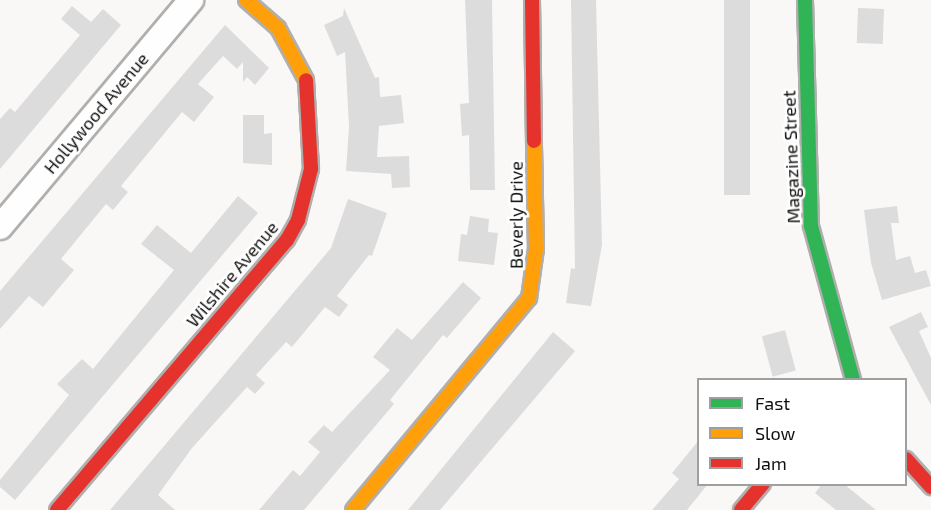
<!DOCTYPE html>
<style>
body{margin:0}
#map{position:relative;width:931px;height:510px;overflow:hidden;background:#faf8f7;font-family:"Exo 2",sans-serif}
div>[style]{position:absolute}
.building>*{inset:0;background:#dddcdc;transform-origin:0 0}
.roads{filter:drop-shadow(2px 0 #b1afae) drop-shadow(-2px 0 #b1afae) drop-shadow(0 2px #b1afae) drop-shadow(0 -2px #b1afae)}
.street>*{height:24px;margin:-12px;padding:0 12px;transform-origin:12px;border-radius:12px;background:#fefefe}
.fast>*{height:14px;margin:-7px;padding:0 7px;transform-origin:7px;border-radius:7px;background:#30b455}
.slow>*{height:14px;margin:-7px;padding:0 7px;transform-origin:7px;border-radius:7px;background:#ff9f0a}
.jam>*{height:14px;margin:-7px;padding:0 7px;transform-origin:7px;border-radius:7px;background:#e5322d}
span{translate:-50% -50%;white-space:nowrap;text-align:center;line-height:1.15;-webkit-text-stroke:5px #fff;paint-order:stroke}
.street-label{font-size:18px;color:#11100f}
.legend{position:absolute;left:697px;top:378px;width:210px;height:108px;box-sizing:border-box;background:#fff;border:2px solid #a09f9f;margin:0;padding:8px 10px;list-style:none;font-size:18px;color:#11100f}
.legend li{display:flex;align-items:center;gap:12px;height:30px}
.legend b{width:30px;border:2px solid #a09f9f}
</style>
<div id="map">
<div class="building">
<div style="clip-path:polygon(465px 0,492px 0,495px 190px,470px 190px,469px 135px,462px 136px,460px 104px,469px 103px)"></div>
<div style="clip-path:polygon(571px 0,596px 0,602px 245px,591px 306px,566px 303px,571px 268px,575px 269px)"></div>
<div style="left:724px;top:0;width:26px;height:195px"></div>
<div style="clip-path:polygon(72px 6px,91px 22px,103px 9px,121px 25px,0 169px,0 119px,10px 108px,15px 112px,80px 35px,61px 19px)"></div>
<div style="clip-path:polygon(344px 8px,375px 78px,379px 77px,380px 97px,401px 95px,404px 123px,379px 126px,377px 157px,409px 156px,410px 187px,392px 188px,391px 174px,346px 171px,349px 126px,345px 52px,337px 56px,324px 25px,343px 16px)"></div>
<div style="left:858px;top:8px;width:26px;height:35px;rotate:2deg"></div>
<div style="clip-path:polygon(225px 25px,269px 68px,255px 85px,247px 77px,243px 82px,243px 62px,237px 69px,223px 56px,198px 84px,214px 97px,194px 122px,182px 112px,121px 186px,128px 192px,113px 210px,106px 204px,61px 259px,74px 270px,43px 307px,29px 296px,0 329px,0 291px)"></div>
<div style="clip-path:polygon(243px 115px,264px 115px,264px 134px,272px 133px,272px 165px,243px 163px)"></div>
<div style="clip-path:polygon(238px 196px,258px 213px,15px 500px,0 487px,0 480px,69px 395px,57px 384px,82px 359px,93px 369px,174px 270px,141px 244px,157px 225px,191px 253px)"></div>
<div style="clip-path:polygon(348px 199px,387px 213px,372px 256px,369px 255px,337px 296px,348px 305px,339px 317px,325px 307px,292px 347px,286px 342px,256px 375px,265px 383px,255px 394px,247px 387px,192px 448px,158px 495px,175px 510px,110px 510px,331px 248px)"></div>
<div style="clip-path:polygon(897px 206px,899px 223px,891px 223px,896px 260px,910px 256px,915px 273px,926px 270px,931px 286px,882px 300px,871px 263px,864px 210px)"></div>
<div style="clip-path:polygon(470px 216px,489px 219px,488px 232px,498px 233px,494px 265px,458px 261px,461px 234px,467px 235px)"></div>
<div style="clip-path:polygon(463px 282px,481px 298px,447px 338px,443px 335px,390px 400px,394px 404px,304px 510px,259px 510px,293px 470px,300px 476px,320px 452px,308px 442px,324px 425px,332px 432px,390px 370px,373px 357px,397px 328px,412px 340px)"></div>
<div style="clip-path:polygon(921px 312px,928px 327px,919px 331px,931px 358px,931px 405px,889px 327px)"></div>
<div style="left:785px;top:330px;width:42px;height:24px;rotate:75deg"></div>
<div style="clip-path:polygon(553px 332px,575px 351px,440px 510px,408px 510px)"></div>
<div style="clip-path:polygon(699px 440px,699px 484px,708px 484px,687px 510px,652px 510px,679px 479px,672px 473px)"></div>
<div style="clip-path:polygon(822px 484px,844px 484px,876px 510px,836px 510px,815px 493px)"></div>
</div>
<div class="roads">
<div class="street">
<div style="left:0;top:227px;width:297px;rotate:-49.9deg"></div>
</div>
<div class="fast">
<div style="left:805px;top:0;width:226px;rotate:88.5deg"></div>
<div style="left:811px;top:226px;width:160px;rotate:74.7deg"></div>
</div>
<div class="slow">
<div style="left:246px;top:0;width:43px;rotate:41.2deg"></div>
<div style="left:278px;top:28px;width:59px;rotate:61.7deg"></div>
<div style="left:353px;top:510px;width:276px;rotate:-50.3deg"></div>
<div style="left:529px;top:298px;width:49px;rotate:-81.9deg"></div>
<div style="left:536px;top:249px;width:108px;rotate:-91.1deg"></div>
</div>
<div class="jam">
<div style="left:532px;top:0;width:141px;rotate:89.2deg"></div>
<div style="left:906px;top:459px;width:38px;rotate:48deg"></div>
<div style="left:57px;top:510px;width:355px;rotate:-49.6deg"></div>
<div style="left:287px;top:240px;width:23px;rotate:-61deg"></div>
<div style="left:298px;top:220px;width:53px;rotate:-75.7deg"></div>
<div style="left:311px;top:169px;width:89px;rotate:-93.2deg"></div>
<div style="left:741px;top:510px;width:34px;rotate:-50deg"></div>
</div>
</div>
<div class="street-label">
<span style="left:96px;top:113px;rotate:-50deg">Hollywood Avenue</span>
<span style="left:791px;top:157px;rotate:-92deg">Magazine Street</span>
<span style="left:516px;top:215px;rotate:-90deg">Beverly Drive</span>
<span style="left:232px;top:274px;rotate:-50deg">Wilshire Avenue</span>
</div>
<ul class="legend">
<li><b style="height:8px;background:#30b455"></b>Fast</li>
<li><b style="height:8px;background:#ff9f0a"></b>Slow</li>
<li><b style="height:8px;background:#e5322d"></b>Jam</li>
</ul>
</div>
